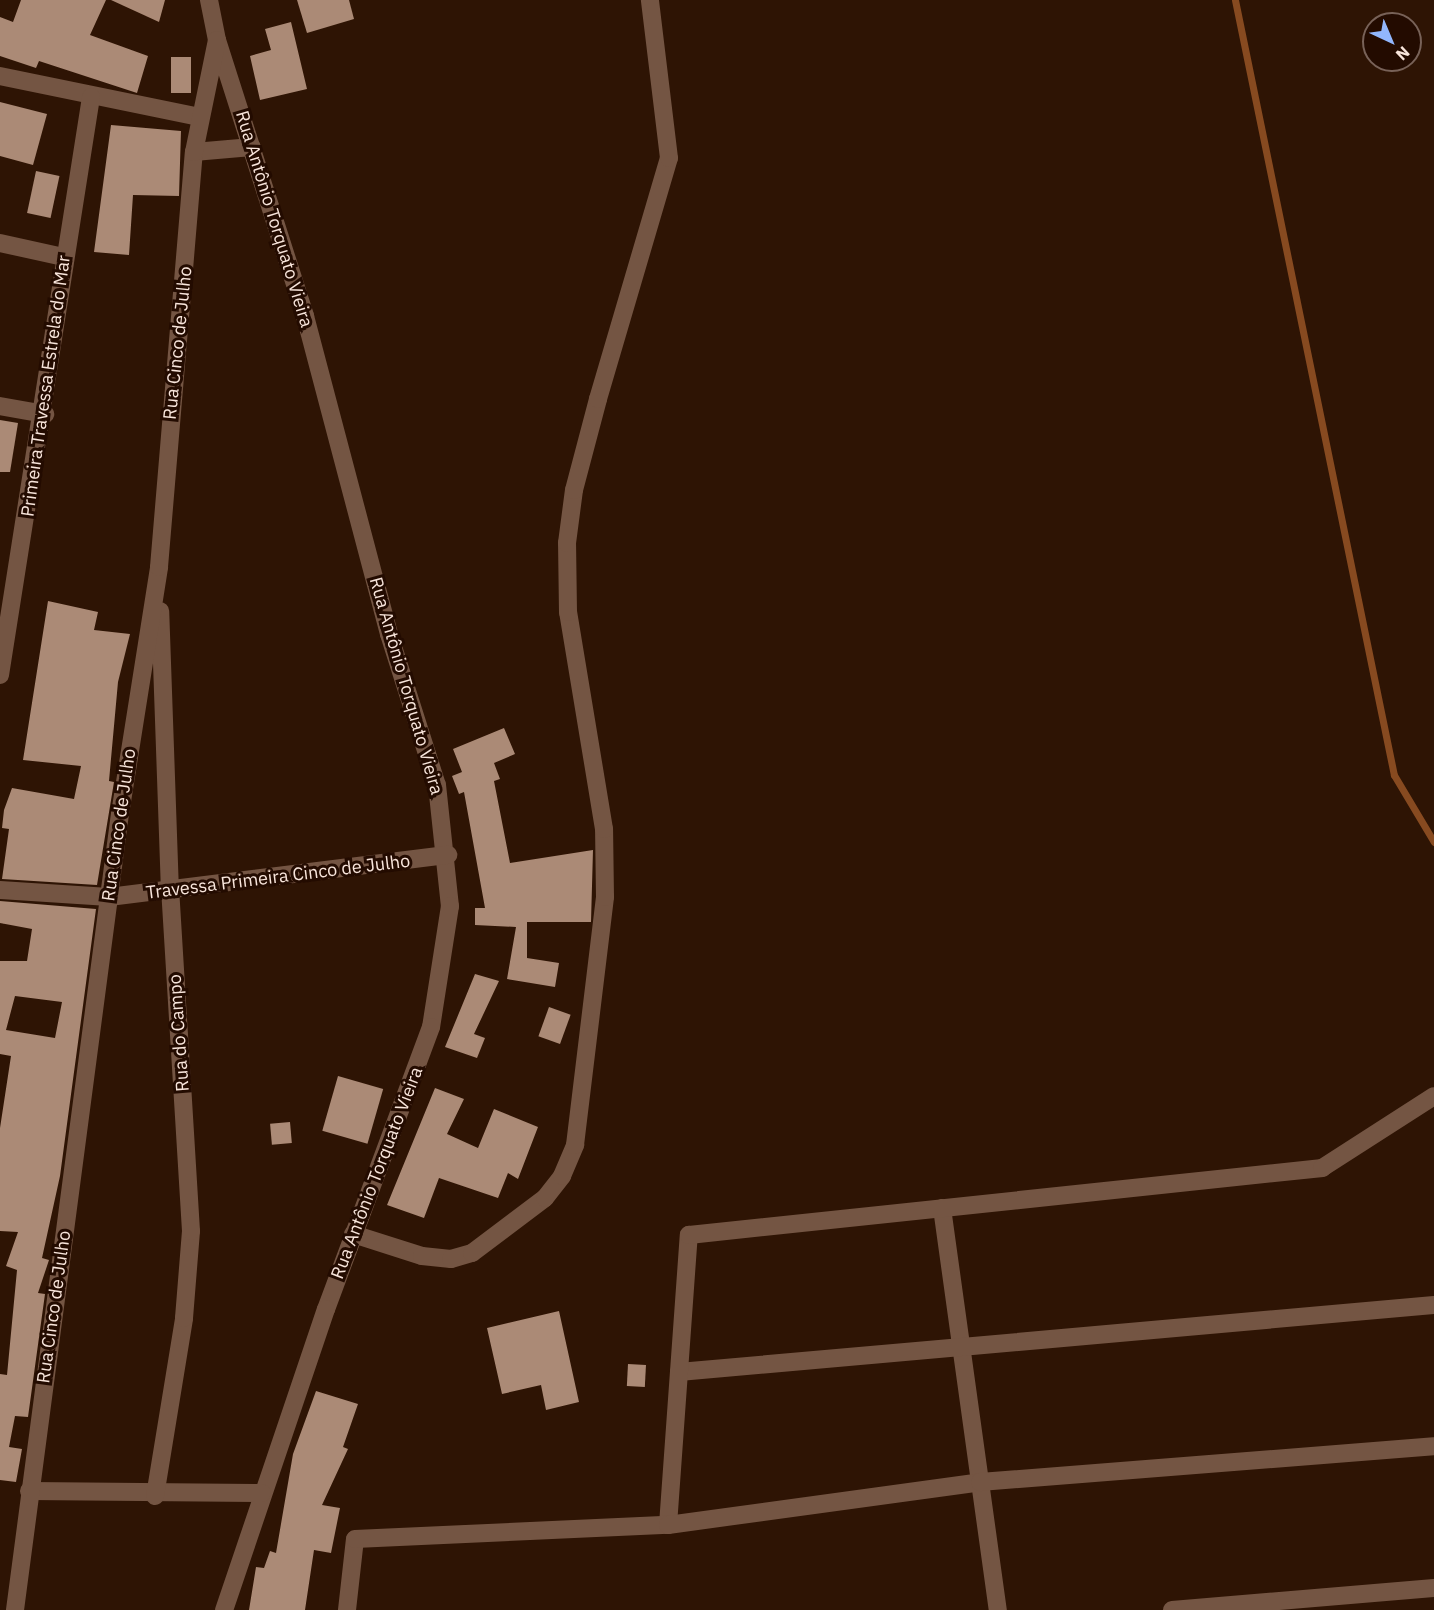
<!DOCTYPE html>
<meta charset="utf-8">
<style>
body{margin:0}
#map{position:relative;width:1434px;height:1610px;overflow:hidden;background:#2e1404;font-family:"IBM Plex Sans",sans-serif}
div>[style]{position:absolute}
.stream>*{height:7px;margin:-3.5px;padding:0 3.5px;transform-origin:3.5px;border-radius:3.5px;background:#874a20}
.building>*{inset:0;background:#ab8a76;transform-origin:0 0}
.street>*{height:18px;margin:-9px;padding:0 9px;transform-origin:9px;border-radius:9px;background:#745543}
span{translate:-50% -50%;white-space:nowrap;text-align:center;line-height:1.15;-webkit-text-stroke:6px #230b00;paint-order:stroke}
.street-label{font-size:18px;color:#f8e5db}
.north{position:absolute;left:1362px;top:12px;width:60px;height:60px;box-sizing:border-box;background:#230b00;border:2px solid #786258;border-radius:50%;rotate:136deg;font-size:16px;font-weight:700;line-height:24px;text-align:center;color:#f8e5db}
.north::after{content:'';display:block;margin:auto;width:21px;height:27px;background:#92b7fd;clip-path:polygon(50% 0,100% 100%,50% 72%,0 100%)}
</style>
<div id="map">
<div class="stream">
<div style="left:1235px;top:0;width:791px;rotate:78.41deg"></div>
<div style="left:1394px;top:775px;width:78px;rotate:59.2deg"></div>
</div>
<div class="building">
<div style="clip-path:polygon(21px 0,106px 0,90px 35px,148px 56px,137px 93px,39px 61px,36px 68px,0 56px,0 17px,13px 22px)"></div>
<div style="clip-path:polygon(111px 0,165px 0,159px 22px)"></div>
<div style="clip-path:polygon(297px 0,349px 0,354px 19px,307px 33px)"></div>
<div style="clip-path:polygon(291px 22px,307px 89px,260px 100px,250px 56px,271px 50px,265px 29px)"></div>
<div style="left:171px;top:57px;width:20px;height:36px"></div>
<div style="clip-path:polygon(0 102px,47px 114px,33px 165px,0 156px)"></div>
<div style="clip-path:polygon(111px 125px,181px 131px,179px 196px,133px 195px,129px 255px,94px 252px)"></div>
<div style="left:36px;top:171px;width:24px;height:43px;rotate:12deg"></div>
<div style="clip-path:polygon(0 420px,18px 423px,10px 472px,0 472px)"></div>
<div style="clip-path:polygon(48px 601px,98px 612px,94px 630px,130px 634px,118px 682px,109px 781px,114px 782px,97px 885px,2px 879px,9px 829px,2px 828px,4px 810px,12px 788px,74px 799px,81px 766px,23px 760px)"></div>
<div style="clip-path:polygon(504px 728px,515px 754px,494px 763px,500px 779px,494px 781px,510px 863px,593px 850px,591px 922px,527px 922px,527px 958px,559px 963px,555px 987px,507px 979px,516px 927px,475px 925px,475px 908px,485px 908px,464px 792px,459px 794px,452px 776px,462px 772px,453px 749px)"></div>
<div style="clip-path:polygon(evenodd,0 901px,96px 909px,60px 1176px,42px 1258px,49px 1260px,38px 1293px,45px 1294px,28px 1417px,15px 1416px,9px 1447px,22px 1449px,16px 1482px,0 1480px,0 1374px,7px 1375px,17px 1270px,6px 1266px,18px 1232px,0 1231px,0 1128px,11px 1056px,0 1054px,0 961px,27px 961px,32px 929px,0 923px,0 901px,15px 996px,62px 1002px,55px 1038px,6px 1030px,15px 996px)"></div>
<div style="clip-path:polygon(475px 974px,499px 981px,474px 1034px,485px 1038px,477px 1058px,445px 1047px)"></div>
<div style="left:549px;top:1007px;width:23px;height:31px;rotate:20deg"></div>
<div style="left:338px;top:1076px;width:47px;height:57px;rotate:16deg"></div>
<div style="clip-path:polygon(435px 1088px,464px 1099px,447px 1134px,478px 1148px,494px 1109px,538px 1127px,518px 1179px,508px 1173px,498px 1198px,439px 1178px,424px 1218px,387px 1205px)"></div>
<div style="left:290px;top:1122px;width:21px;height:20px;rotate:85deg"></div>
<div style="clip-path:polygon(559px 1311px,579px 1402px,546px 1410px,541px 1385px,502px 1394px,487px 1328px)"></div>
<div style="left:628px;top:1364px;width:18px;height:22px;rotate:3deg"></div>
<div style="clip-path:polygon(316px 1391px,358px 1404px,343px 1447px,348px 1449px,322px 1505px,340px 1508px,331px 1553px,314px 1550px,305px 1610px,249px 1610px,256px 1567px,264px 1568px,270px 1551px,276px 1553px,293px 1454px)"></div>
</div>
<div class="street">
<div style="left:209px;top:0;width:41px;rotate:78.7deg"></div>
<div style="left:217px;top:40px;width:290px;rotate:72.3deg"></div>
<div style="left:305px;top:316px;width:329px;rotate:75.2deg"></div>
<div style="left:389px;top:634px;width:158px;rotate:72.4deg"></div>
<div style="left:437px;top:785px;width:122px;rotate:83.9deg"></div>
<div style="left:450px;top:906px;width:122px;rotate:98.9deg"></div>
<div style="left:431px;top:1027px;width:301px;rotate:110.4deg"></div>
<div style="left:326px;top:1309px;width:318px;rotate:108.7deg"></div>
<div style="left:0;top:76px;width:203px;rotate:11.6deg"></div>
<div style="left:194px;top:152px;width:58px;rotate:-4.9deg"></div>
<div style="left:0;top:243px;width:65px;rotate:12.5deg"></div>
<div style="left:0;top:406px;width:46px;rotate:10.1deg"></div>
<div style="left:0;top:675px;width:585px;rotate:-81.05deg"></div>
<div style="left:0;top:890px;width:109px;rotate:3.7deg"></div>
<div style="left:109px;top:897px;width:342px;rotate:-7.1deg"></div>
<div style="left:942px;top:1208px;width:406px;rotate:82.1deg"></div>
<div style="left:353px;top:1234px;width:72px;rotate:17.7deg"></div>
<div style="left:422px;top:1256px;width:29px;rotate:6deg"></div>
<div style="left:451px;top:1259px;width:22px;rotate:-16deg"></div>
<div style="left:472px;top:1253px;width:91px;rotate:-37deg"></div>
<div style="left:545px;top:1198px;width:28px;rotate:-52deg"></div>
<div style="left:562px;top:1176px;width:34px;rotate:-67deg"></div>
<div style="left:575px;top:1145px;width:250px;rotate:-83.1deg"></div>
<div style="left:605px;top:897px;width:68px;rotate:-90.8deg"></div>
<div style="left:604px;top:829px;width:220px;rotate:-99.4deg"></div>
<div style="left:568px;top:612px;width:69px;rotate:-90.8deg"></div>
<div style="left:567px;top:543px;width:53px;rotate:-82.5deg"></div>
<div style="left:574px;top:490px;width:94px;rotate:-75.2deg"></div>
<div style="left:598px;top:399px;width:251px;rotate:-73.6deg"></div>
<div style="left:669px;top:158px;width:159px;rotate:-96.9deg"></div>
<div style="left:679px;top:1372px;width:758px;rotate:-5.07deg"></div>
<div style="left:29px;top:1491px;width:233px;rotate:0.5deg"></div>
<div style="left:155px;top:1496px;width:180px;rotate:-80.7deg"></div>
<div style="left:184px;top:1318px;width:87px;rotate:-85.4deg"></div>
<div style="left:191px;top:1231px;width:340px;rotate:-93.5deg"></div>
<div style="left:170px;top:892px;width:281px;rotate:-92deg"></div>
<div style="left:668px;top:1525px;width:291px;rotate:-85.9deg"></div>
<div style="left:689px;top:1235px;width:637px;rotate:-6.04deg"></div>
<div style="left:1322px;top:1168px;width:133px;rotate:-32.7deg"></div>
<div style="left:15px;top:1610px;width:803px;rotate:-82.49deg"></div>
<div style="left:120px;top:814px;width:250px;rotate:-81deg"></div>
<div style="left:159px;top:567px;width:416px;rotate:-85.2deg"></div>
<div style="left:194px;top:152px;width:114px;rotate:-78.4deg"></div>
<div style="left:347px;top:1610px;width:71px;rotate:-83.6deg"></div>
<div style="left:355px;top:1539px;width:313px;rotate:-2.6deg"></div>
<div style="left:668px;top:1525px;width:315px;rotate:-7.8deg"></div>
<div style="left:980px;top:1482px;width:455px;rotate:-4.5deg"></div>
<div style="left:1172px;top:1610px;width:263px;rotate:-4.8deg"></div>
</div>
<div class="street-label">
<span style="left:274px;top:219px;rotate:73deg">Rua Antônio Torquato Vieira</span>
<span style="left:178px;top:343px;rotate:-84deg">Rua Cinco de Julho</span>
<span style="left:46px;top:386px;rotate:-82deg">Primeira Travessa Estrela do Mar</span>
<span style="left:406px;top:686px;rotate:74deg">Rua Antônio Torquato Vieira</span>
<span style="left:119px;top:825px;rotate:-82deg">Rua Cinco de Julho</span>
<span style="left:278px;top:877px;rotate:-7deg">Travessa Primeira Cinco de Julho</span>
<span style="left:179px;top:1033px;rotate:-94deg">Rua do Campo</span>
<span style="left:377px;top:1173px;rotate:-69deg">Rua Antônio Torquato Vieira</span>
<span style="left:54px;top:1307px;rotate:-82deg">Rua Cinco de Julho</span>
</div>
<div class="north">N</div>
</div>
